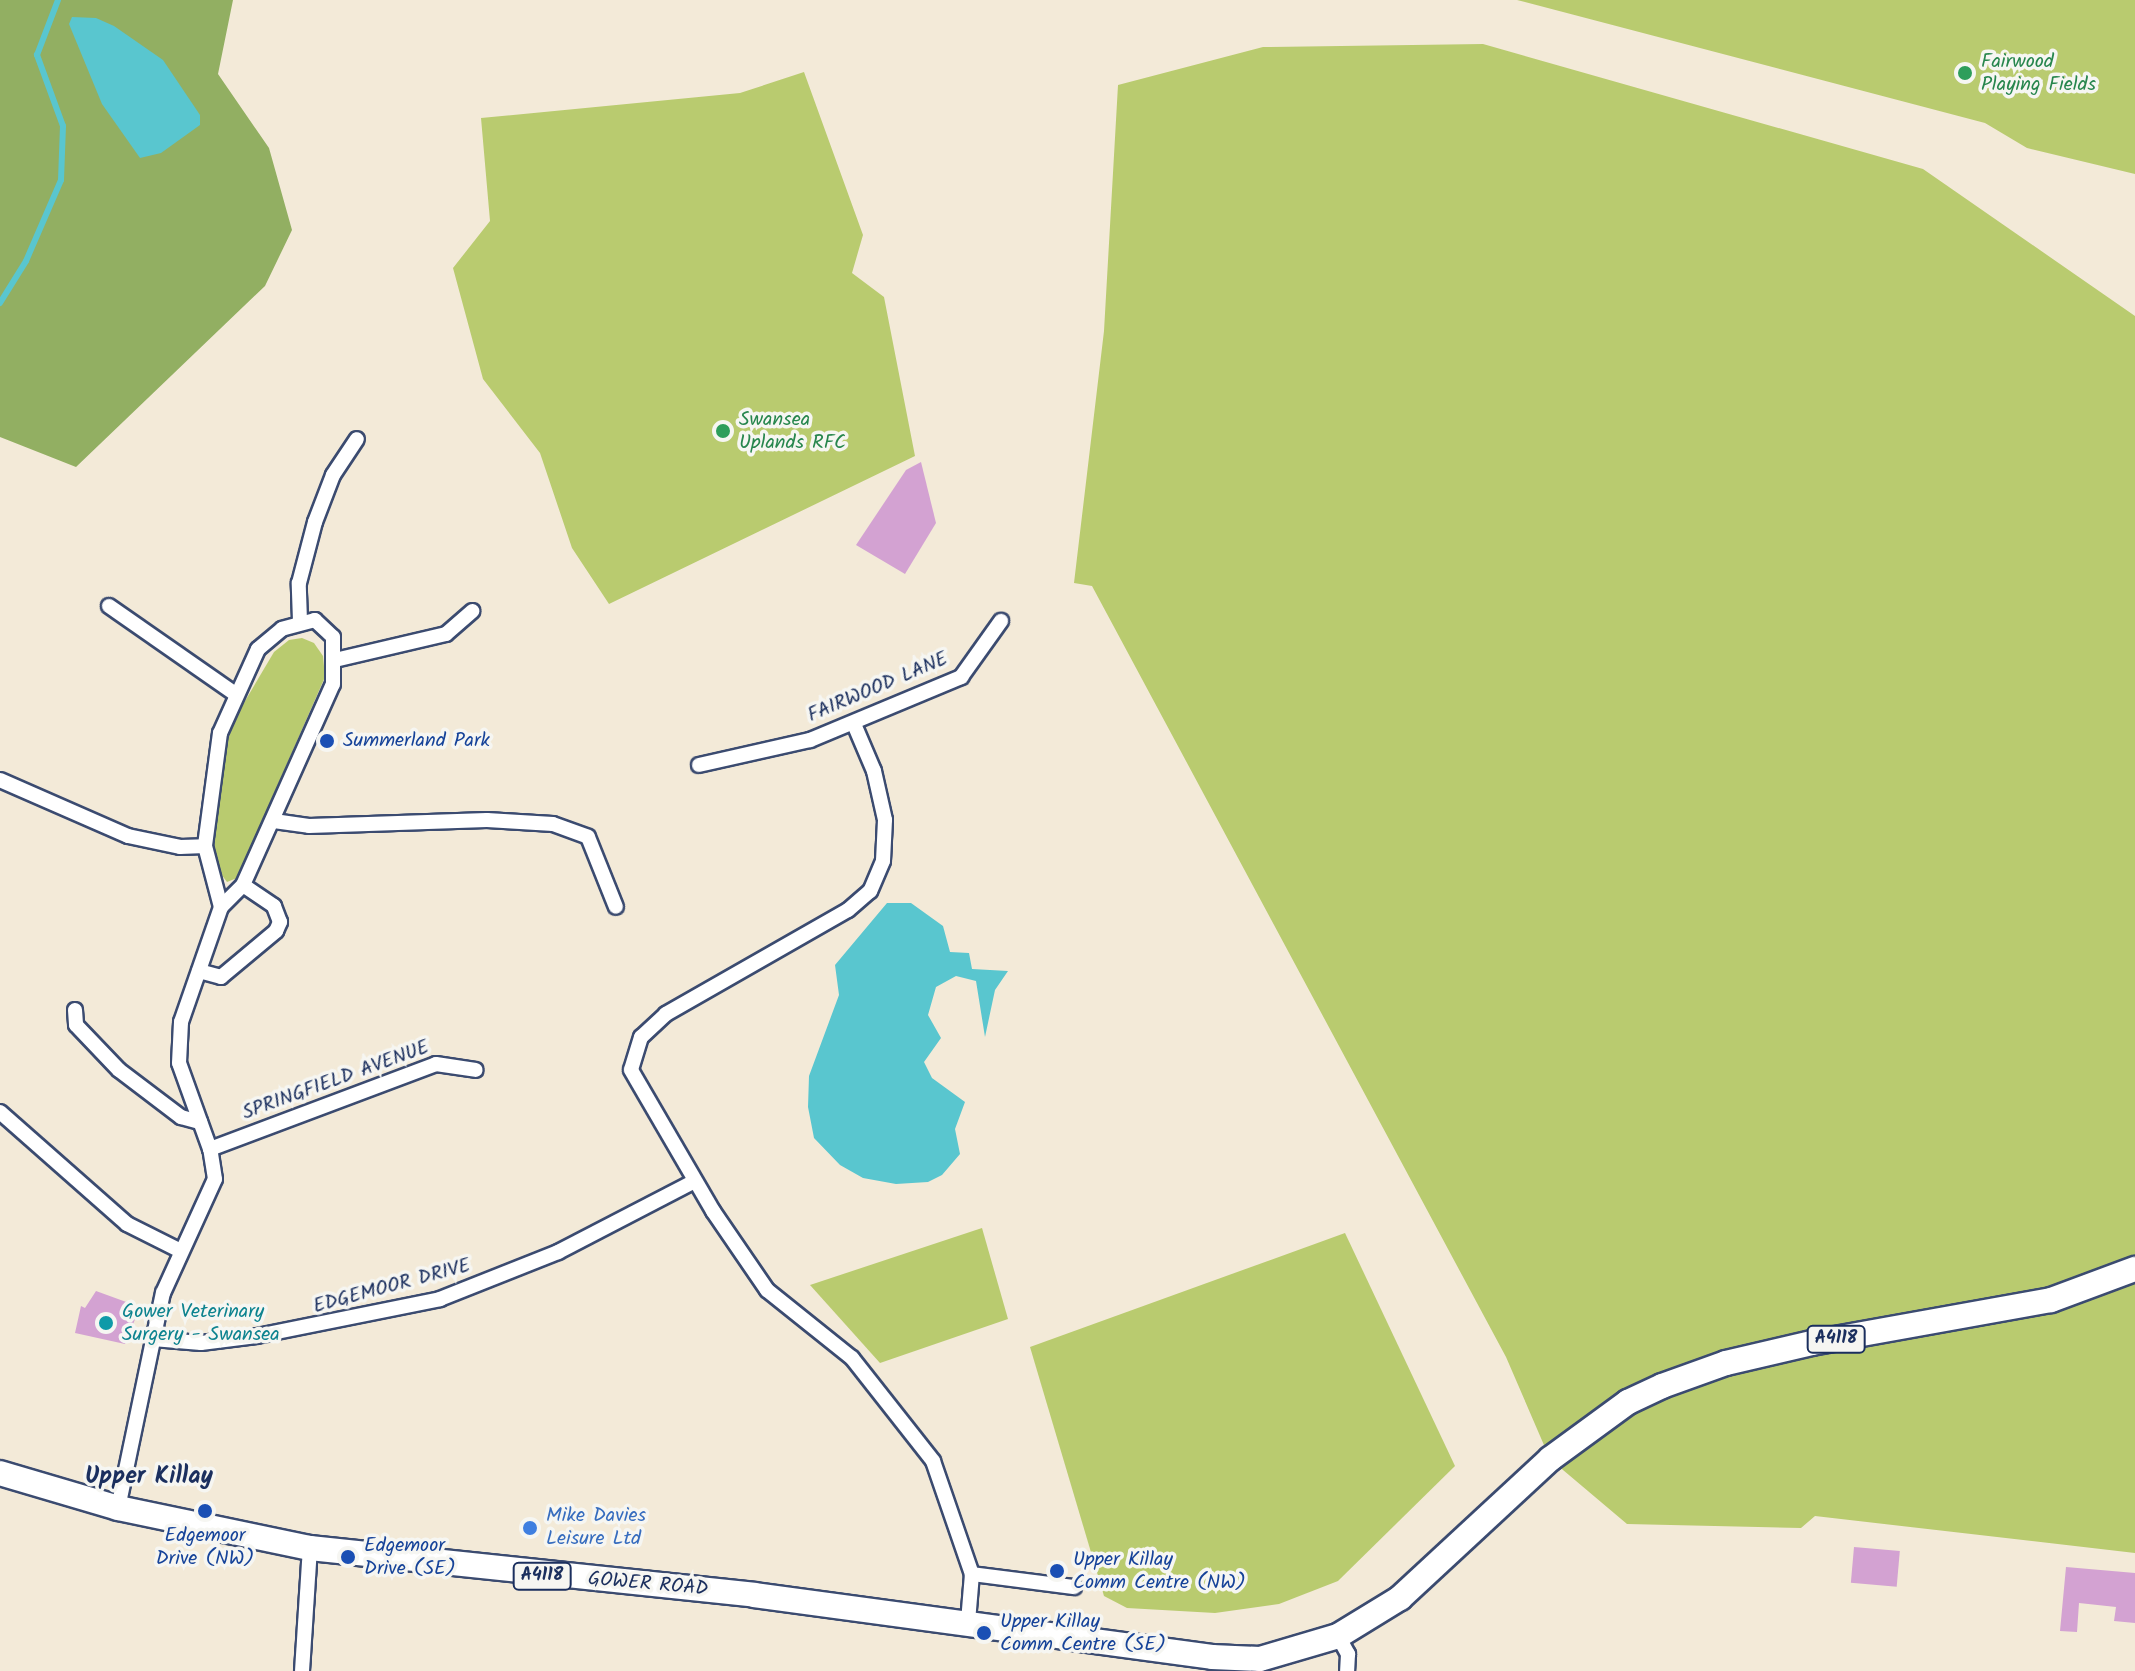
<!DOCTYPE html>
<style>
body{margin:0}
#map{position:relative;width:2135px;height:1671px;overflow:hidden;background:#f3ead8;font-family:Kalam,sans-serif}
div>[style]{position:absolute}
.green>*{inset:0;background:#b9cb6f}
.forest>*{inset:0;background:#92af62}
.water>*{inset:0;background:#59c6cf}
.stream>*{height:6px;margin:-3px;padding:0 3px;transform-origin:3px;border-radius:3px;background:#59c6cf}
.building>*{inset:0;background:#d3a2d2;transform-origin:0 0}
.roads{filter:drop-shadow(2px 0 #3b4b70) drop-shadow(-2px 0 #3b4b70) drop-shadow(0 2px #3b4b70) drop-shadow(0 -2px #3b4b70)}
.street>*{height:14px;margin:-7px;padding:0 7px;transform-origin:7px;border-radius:7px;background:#fff}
.primary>*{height:24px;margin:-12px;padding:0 12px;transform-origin:12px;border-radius:12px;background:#fff}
.dots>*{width:22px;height:22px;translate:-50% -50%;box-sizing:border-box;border:4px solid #f6f6f2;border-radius:50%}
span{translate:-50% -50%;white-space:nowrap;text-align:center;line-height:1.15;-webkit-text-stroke:7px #f6f6f2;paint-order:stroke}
.shield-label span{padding:2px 6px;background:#f6f6f2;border:2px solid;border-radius:6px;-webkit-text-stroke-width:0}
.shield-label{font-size:18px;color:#1b2f5e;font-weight:700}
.leisure-label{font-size:20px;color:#27864d}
.left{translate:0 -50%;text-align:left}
.street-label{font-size:20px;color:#1b2f5e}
.transit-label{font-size:20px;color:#164399}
.culture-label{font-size:20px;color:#0d838f}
.shop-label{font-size:20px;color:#366cbe}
.quarter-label{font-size:24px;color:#1b2f5e;font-weight:700}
</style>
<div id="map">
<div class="green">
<div style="clip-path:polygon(1517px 0,2135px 0,2135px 174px,2027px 148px,1985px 123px)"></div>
<div style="clip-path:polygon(1483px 44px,1923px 169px,2135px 316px,2135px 1553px,1815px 1516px,1801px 1528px,1627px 1524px,1550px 1459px,1506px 1357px,1092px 586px,1074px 583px,1104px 331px,1118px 85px,1263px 47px)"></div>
<div style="clip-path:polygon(804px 72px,863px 235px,852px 273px,884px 297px,915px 456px,609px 604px,572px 548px,540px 453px,483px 379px,453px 268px,490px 221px,481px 118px,740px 93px)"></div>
<div style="clip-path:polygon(302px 638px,314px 643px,323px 656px,325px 677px,237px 878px,227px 882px,215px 866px,213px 843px,223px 755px,235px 718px,274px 652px,289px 640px)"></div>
<div style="clip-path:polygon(982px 1228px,1008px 1319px,880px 1363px,810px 1285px)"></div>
<div style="clip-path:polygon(1345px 1233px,1455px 1466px,1338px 1581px,1279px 1604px,1215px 1613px,1127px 1608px,1104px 1596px,1030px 1347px)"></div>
</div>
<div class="forest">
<div style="clip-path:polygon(0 0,233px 0,218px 74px,269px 148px,292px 230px,265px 286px,76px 467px,0 437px)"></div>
</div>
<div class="water">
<div style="clip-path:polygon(72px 17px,96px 18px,114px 26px,163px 60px,200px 115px,200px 125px,161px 153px,140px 158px,102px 104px,69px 24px)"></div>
<div style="clip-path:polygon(887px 903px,911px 903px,943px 926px,950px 952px,969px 953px,972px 969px,1008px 971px,995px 990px,985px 1037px,976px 981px,956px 976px,936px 987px,928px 1015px,941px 1038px,924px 1062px,932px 1078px,965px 1102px,955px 1129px,960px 1154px,942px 1175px,928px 1182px,896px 1184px,863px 1178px,840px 1165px,814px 1138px,808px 1107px,809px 1076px,839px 995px,835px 965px)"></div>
</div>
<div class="stream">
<div style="left:0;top:303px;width:49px;rotate:-58.2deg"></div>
<div style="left:26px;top:261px;width:88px;rotate:-66.6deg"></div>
<div style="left:61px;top:180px;width:54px;rotate:-87.9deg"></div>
<div style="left:63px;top:126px;width:76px;rotate:-110.1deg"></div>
<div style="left:37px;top:55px;width:59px;rotate:-69.1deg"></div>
</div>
<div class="building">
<div style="clip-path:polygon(921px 462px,936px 523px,905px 574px,856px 545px,906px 470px)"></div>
<div style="clip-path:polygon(96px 1291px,140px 1307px,125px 1344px,75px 1333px,81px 1306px,85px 1308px)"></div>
<div style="left:1854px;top:1547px;width:46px;height:36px;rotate:5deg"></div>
<div style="clip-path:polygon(2066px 1567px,2135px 1573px,2135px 1623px,2114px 1621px,2116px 1607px,2079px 1603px,2077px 1632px,2060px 1631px)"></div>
</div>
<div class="roads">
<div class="street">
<div style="left:109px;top:606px;width:154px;rotate:34.9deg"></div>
<div style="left:300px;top:621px;width:38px;rotate:-92deg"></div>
<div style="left:299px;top:583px;width:63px;rotate:-75.3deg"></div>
<div style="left:315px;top:522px;width:50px;rotate:-69deg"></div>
<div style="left:333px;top:475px;width:43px;rotate:-56.3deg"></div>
<div style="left:335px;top:660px;width:114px;rotate:-13.2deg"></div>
<div style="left:446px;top:634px;width:35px;rotate:-41deg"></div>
<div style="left:854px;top:724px;width:51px;rotate:66.9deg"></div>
<div style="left:874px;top:771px;width:50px;rotate:77.3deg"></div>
<div style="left:885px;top:820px;width:41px;rotate:92.8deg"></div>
<div style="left:883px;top:861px;width:33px;rotate:113deg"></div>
<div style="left:870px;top:891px;width:29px;rotate:139deg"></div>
<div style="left:848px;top:910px;width:210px;rotate:150.3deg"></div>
<div style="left:666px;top:1014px;width:34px;rotate:137deg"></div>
<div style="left:641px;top:1037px;width:34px;rotate:107deg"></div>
<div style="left:631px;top:1070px;width:163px;rotate:59.8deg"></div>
<div style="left:713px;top:1211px;width:96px;rotate:55.6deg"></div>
<div style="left:767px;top:1290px;width:109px;rotate:38.7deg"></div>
<div style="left:852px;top:1358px;width:131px;rotate:51.8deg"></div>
<div style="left:933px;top:1461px;width:120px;rotate:71deg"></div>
<div style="left:972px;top:1574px;width:48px;rotate:94.8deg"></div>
<div style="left:699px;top:765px;width:114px;rotate:-12.7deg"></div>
<div style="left:810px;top:740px;width:164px;rotate:-22.6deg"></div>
<div style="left:961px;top:677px;width:69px;rotate:-54.5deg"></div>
<div style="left:0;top:780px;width:140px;rotate:23.6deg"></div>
<div style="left:128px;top:836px;width:53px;rotate:11.9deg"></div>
<div style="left:180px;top:847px;width:25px;rotate:-2deg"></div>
<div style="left:274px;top:821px;width:35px;rotate:8deg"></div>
<div style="left:309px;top:826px;width:178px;rotate:-1.9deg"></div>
<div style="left:487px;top:820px;width:66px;rotate:3.5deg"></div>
<div style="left:553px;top:824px;width:37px;rotate:20deg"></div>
<div style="left:588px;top:837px;width:75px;rotate:68.2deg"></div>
<div style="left:199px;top:971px;width:23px;rotate:15deg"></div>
<div style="left:221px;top:977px;width:72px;rotate:-39.9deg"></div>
<div style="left:276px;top:931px;width:10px;rotate:-66deg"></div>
<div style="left:280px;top:922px;width:17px;rotate:-111deg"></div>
<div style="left:274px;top:906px;width:37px;rotate:-146deg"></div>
<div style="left:75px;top:1010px;width:15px;rotate:86deg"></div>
<div style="left:76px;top:1025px;width:62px;rotate:46.3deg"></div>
<div style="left:119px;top:1070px;width:78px;rotate:37.2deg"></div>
<div style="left:181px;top:1117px;width:20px;rotate:15deg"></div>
<div style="left:0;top:1112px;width:169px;rotate:41.4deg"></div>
<div style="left:127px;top:1224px;width:58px;rotate:26.6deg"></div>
<div style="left:210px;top:1149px;width:241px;rotate:-20.6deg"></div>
<div style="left:436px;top:1064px;width:40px;rotate:8.5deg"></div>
<div style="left:153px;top:1339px;width:48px;rotate:4.8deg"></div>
<div style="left:201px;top:1343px;width:56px;rotate:-7.1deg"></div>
<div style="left:257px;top:1336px;width:187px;rotate:-11.4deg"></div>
<div style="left:440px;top:1299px;width:127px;rotate:-21.7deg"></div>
<div style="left:558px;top:1252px;width:154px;rotate:-27.4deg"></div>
<div style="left:118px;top:1508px;width:220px;rotate:-78.2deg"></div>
<div style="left:163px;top:1293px;width:125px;rotate:-65.5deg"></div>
<div style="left:215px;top:1179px;width:30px;rotate:-99deg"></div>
<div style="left:210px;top:1149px;width:91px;rotate:-109.8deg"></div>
<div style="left:179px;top:1063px;width:41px;rotate:-87.2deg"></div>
<div style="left:181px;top:1022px;width:122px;rotate:-70.8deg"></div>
<div style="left:221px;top:907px;width:31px;rotate:-45deg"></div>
<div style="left:243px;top:885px;width:220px;rotate:-65.9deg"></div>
<div style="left:333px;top:684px;width:47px;rotate:-90deg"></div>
<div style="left:333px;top:637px;width:25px;rotate:-137deg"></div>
<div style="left:315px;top:620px;width:34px;rotate:165deg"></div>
<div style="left:282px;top:629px;width:31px;rotate:140deg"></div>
<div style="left:258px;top:649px;width:92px;rotate:114.3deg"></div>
<div style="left:220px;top:733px;width:114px;rotate:97.6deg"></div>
<div style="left:205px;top:846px;width:63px;rotate:75.3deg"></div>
<div style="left:972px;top:1574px;width:103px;rotate:7.3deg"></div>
<div style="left:1338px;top:1636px;width:21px;rotate:61deg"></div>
<div style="left:1348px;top:1654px;width:17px;rotate:93deg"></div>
<div style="left:302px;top:1671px;width:123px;rotate:-86.3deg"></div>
</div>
<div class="primary">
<div style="left:0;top:1473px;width:123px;rotate:16.5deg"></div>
<div style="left:118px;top:1508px;width:196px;rotate:11.8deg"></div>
<div style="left:310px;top:1548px;width:446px;rotate:6deg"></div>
<div style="left:754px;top:1595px;width:462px;rotate:7.7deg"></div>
<div style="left:1212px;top:1657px;width:48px;rotate:2.4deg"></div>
<div style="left:1260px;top:1659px;width:81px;rotate:-16.4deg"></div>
<div style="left:1338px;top:1636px;width:73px;rotate:-31.5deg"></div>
<div style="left:1400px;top:1598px;width:205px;rotate:-42.8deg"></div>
<div style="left:1550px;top:1459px;width:97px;rotate:-36.2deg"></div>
<div style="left:1628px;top:1402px;width:38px;rotate:-25deg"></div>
<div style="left:1662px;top:1386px;width:68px;rotate:-19.8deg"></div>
<div style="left:1726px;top:1363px;width:88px;rotate:-13.1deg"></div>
<div style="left:1812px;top:1343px;width:243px;rotate:-10.2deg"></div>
<div style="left:2051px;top:1300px;width:90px;rotate:-20.3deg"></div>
</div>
</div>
<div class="dots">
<div style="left:1965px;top:73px;background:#2e9e5b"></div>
<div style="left:723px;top:431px;background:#2e9e5b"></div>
<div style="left:327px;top:741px;background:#1a4fb4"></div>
<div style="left:106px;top:1323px;background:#0f9aa8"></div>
<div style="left:205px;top:1511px;background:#1a4fb4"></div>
<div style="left:530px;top:1528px;background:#3f7fe0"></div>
<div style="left:348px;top:1557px;background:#1a4fb4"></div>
<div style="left:1057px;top:1571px;background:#1a4fb4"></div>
<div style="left:984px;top:1633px;background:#1a4fb4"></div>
</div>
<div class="shield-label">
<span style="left:1836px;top:1339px">A4118</span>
<span style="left:542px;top:1576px">A4118</span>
</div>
<div class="leisure-label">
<span class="left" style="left:1981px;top:74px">Fairwood<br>Playing Fields</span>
<span class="left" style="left:739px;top:432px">Swansea<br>Uplands RFC</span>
</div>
<div class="street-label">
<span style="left:878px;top:688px;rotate:-23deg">FAIRWOOD LANE</span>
<span style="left:336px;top:1081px;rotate:-20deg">SPRINGFIELD AVENUE</span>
<span style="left:392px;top:1287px;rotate:-15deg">EDGEMOOR DRIVE</span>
<span style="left:648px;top:1585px;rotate:5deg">GOWER ROAD</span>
</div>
<div class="transit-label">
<span class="left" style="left:343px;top:741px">Summerland Park</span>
<span style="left:205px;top:1548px">Edgemoor<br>Drive (NW)</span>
<span class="left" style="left:364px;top:1558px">Edgemoor<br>Drive (SE)</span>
<span class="left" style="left:1073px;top:1572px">Upper Killay<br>Comm Centre (NW)</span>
<span class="left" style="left:1000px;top:1634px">Upper Killay<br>Comm Centre (SE)</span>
</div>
<div class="culture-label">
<span class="left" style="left:122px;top:1324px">Gower Veterinary<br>Surgery - Swansea</span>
</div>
<div class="shop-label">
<span class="left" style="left:546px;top:1528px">Mike Davies<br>Leisure Ltd</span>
</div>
<div class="quarter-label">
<span style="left:149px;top:1477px">Upper Killay</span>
</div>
</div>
